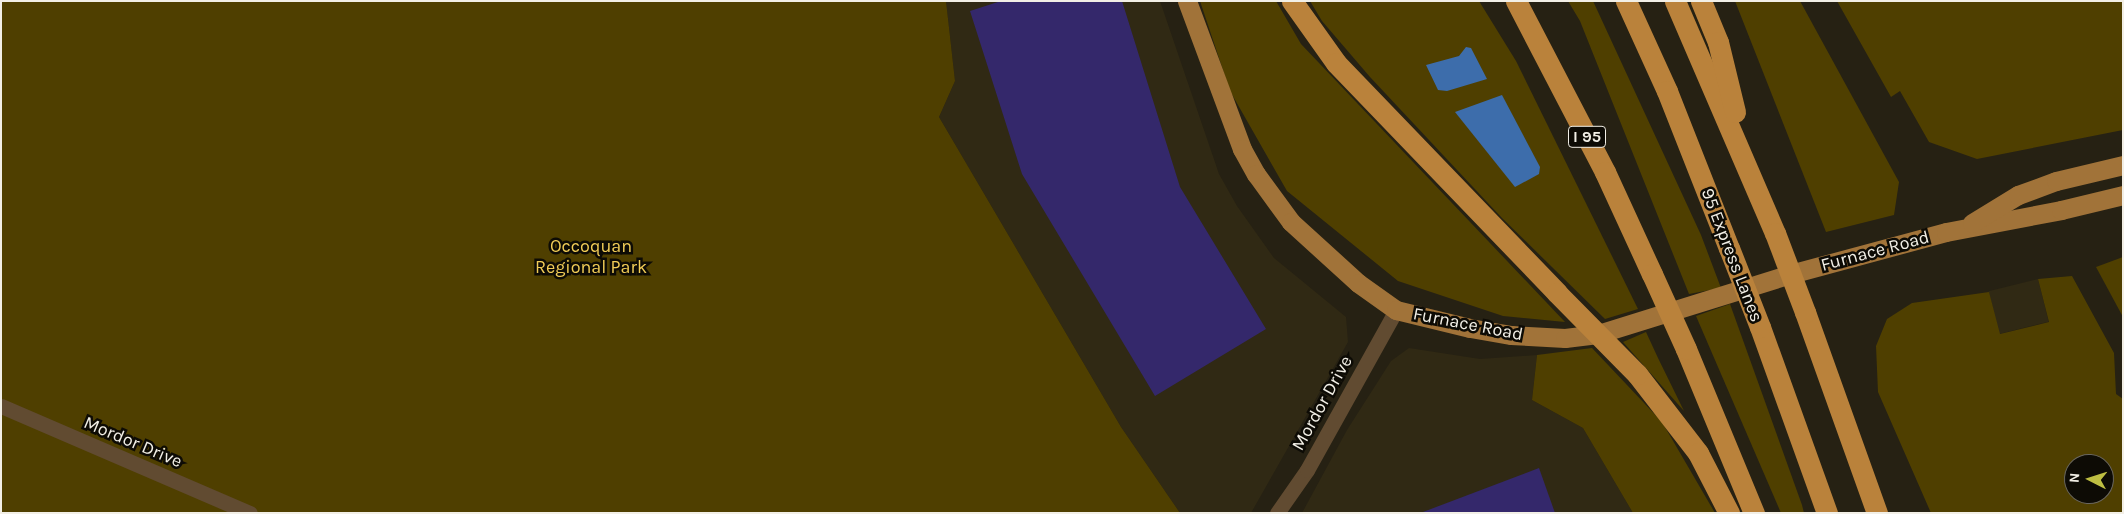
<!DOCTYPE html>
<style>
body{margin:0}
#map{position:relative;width:2124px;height:514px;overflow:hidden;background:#262113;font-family:Karla,sans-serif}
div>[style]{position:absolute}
.built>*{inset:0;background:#302914;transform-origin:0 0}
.green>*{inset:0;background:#4f3f00}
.water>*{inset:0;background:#3d6dab}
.building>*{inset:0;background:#34286b}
.minor>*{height:15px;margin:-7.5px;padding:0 7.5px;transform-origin:7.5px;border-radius:7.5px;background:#614b31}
.major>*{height:19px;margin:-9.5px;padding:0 9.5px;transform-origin:9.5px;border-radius:9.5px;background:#a17339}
.highway>*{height:21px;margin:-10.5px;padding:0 10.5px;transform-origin:10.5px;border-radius:10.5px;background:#ba823b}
.highway-bridge>*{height:21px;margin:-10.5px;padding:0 10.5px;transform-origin:10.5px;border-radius:10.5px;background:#ba823b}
span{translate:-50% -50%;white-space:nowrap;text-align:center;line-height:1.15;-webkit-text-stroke:5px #0d0b05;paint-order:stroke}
.shield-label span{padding:1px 4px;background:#0d0b05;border:1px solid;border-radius:4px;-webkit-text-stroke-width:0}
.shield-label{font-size:16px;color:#f2efe6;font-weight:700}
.park-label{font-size:18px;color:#f2cd57}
.street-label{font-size:18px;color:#f2efe6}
.frame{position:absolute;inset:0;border:2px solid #f2efe6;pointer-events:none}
.north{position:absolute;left:2064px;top:454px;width:50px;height:50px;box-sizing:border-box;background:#0d0b05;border:1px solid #69665f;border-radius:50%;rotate:275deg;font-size:14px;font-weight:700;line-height:20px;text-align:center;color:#f2efe6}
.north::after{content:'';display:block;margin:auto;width:18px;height:22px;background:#bebe42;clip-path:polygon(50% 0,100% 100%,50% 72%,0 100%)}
</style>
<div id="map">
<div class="built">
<div style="clip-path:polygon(946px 1px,1160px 1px,1219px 174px,1237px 206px,1274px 258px,1346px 317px,1348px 342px,1251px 513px,1180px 513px,1121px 427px,939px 117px,955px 81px)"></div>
<div style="left:2038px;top:279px;width:44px;height:51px;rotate:76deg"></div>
<div style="clip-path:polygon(1409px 348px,1480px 359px,1537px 355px,1532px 400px,1583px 428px,1633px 513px,1302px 513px,1347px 430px,1391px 361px)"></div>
</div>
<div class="green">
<div style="clip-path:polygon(1px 1px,946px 1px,955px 81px,939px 117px,1121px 427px,1180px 513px,1px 513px)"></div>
<div style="clip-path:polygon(1200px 1px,1276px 1px,1301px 44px,1565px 322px,1503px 316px,1398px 281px,1287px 191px,1230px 91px)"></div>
<div style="clip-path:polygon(1310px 1px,1479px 1px,1516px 61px,1638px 309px,1605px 319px,1502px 218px,1370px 77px,1322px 21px)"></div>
<div style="clip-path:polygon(1568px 1px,1593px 1px,1701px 235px,1721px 288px,1689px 294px,1580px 21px)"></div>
<div style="clip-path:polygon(1735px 1px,1800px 1px,1899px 182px,1894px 215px,1826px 232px)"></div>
<div style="clip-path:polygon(1837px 1px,2123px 1px,2123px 130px,1977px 159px,1929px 142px,1900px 91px,1891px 97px)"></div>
<div style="clip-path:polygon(2123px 257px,2123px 317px,2096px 267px)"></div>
<div style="clip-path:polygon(evenodd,2072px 276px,2114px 353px,2116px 394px,2123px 399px,2123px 513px,1931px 513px,1878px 392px,1876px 346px,1887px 319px,1912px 303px,1989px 292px,2000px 334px,2049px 322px,2038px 279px,2072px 276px,2074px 464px,2104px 464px,2104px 494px,2074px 494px,2074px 464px)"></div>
<div style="clip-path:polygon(1730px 304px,1802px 505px,1804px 513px,1781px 513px,1696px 316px)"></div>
<div style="clip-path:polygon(1646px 332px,1658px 358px,1684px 411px,1623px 342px)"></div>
<div style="clip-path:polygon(1592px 348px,1662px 422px,1715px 513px,1633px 513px,1583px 428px,1532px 400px,1537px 355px)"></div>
</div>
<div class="water">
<div style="clip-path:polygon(1466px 47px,1471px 48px,1487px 79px,1447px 91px,1438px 90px,1426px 65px,1459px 56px)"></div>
<div style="clip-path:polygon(1502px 95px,1540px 167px,1539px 174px,1515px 187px,1455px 112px)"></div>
</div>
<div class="building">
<div style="clip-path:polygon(1001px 1px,1122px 1px,1180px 187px,1266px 329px,1155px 396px,1022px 174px,970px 11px)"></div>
<div style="clip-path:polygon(1539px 468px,1555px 513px,1423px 513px,1423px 512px)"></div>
</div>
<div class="minor">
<div style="left:1px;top:406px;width:271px;rotate:23.3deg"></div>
<div style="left:1277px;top:513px;width:52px;rotate:-55.1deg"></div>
<div style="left:1307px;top:470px;width:183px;rotate:-60.9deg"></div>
</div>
<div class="major">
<div style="left:1187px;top:1px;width:158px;rotate:69.6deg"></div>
<div style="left:1242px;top:149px;width:29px;rotate:61deg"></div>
<div style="left:1256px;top:174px;width:59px;rotate:53.9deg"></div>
<div style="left:1291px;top:222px;width:91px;rotate:42.3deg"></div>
<div style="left:1358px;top:283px;width:47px;rotate:35.4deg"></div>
<div style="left:1396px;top:310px;width:76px;rotate:13.7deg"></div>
<div style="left:1470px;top:328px;width:42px;rotate:9.7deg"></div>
<div style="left:1511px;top:335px;width:54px;rotate:3.2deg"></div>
<div style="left:1565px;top:338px;width:33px;rotate:-7deg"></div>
<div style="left:1598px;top:334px;width:205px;rotate:-17.3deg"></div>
<div style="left:1794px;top:273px;width:157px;rotate:-15.1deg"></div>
<div style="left:1946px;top:232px;width:117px;rotate:-10.8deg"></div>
<div style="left:2061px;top:210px;width:64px;rotate:-13.6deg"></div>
<div style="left:1972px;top:223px;width:54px;rotate:-31.3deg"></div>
<div style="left:2018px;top:195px;width:40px;rotate:-20.2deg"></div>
<div style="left:2056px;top:181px;width:69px;rotate:-13.4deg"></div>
</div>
<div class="highway">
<div style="left:1292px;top:1px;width:76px;rotate:54.6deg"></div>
<div style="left:1336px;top:63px;width:319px;rotate:46.1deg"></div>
<div style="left:1516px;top:1px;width:193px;rotate:62.5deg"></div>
<div style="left:1605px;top:172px;width:112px;rotate:65.3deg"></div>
<div style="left:1626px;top:1px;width:99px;rotate:65.5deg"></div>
<div style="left:1667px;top:91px;width:169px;rotate:68.5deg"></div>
<div style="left:1675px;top:1px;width:253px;rotate:66.7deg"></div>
<div style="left:1701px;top:1px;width:44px;rotate:67.5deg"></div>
<div style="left:1718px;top:42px;width:72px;rotate:76.3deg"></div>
<div style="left:1805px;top:312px;width:214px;rotate:70.3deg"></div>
<div style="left:1760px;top:327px;width:198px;rotate:70.2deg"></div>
<div style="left:1686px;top:349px;width:178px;rotate:67.5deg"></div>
<div style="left:1637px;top:374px;width:100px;rotate:52.3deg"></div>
<div style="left:1698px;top:453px;width:68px;rotate:62.7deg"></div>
</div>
<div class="highway-bridge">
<div style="left:1775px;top:233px;width:85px;rotate:69.2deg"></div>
<div style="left:1729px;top:248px;width:85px;rotate:68.6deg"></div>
<div style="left:1652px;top:274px;width:82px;rotate:65.6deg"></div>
<div style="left:1557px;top:293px;width:114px;rotate:45.4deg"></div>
</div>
<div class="shield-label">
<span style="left:1587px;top:137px">I 95</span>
</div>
<div class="park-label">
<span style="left:591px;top:257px">Occoquan<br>Regional Park</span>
</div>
<div class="street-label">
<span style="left:1875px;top:251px;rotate:-15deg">Furnace Road</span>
<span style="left:1732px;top:255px;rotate:69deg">95 Express Lanes</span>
<span style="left:1468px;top:324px;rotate:11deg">Furnace Road</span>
<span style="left:1322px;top:403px;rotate:-61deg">Mordor Drive</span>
<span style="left:133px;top:442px;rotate:23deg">Mordor Drive</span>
</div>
<div class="frame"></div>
<div class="north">N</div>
</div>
